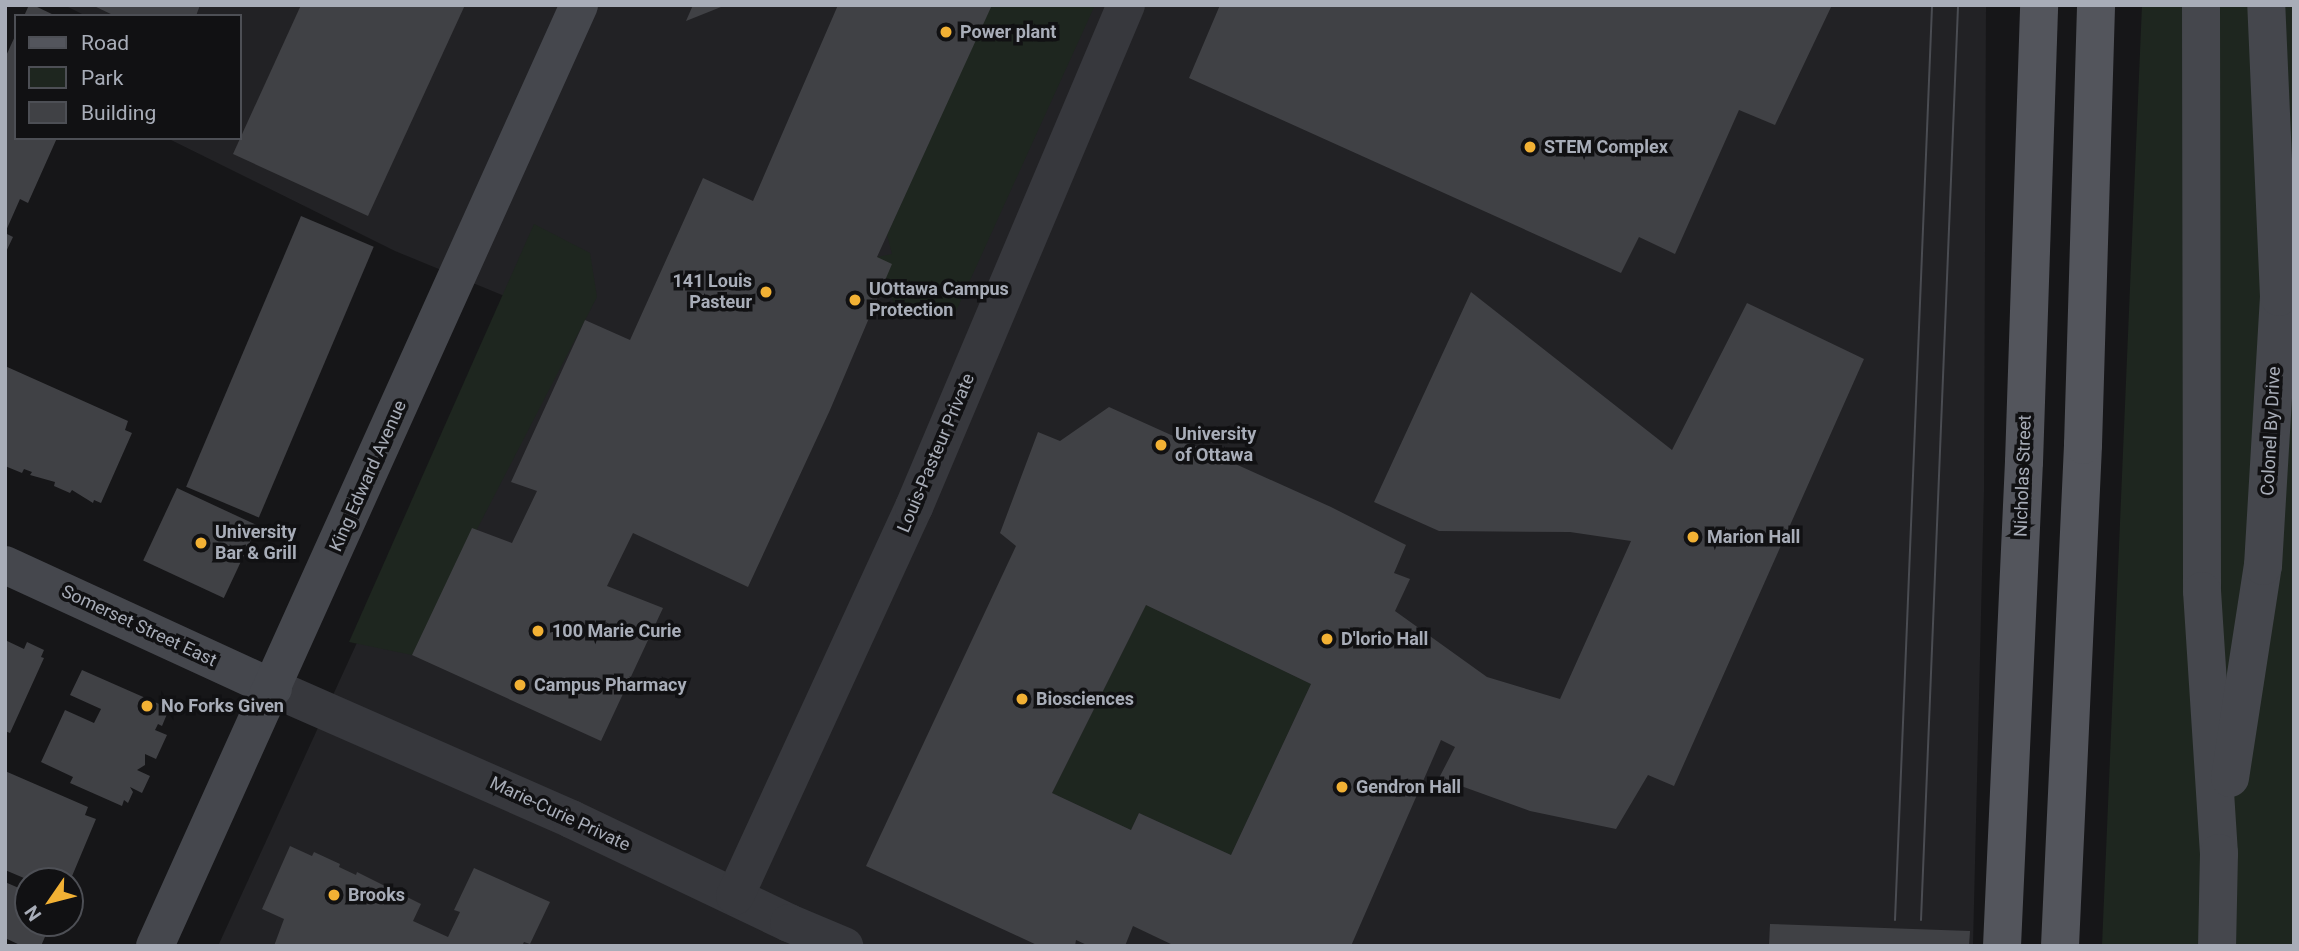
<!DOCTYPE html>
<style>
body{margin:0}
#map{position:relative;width:2299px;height:951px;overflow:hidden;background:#161618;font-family:Roboto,sans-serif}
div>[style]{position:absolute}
.built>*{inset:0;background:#222225}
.green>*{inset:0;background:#1e261f}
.building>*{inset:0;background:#404145;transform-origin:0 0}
.street>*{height:38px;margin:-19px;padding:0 19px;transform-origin:19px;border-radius:19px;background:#37383d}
.secondary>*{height:38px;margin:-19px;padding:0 19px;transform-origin:19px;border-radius:19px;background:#45474d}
.primary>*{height:38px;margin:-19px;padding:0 19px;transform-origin:19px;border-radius:19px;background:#53555c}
.tram>*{height:2px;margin:-1px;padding:0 1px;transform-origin:1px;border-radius:1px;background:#4a4c52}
.dots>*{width:19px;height:19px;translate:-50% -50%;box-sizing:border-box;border:4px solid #111113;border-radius:50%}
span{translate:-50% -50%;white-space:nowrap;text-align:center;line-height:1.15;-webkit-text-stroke:7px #111113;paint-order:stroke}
.poi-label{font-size:18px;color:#a8adb8;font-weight:700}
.left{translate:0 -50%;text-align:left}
.right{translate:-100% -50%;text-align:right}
.street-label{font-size:18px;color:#a8adb8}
.frame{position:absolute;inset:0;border:7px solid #a8adb8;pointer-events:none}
.legend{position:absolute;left:14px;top:14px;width:228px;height:126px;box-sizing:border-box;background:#111113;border:2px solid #4d4f55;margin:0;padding:9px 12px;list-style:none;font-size:21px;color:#a8adb8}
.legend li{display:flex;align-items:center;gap:14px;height:35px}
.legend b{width:35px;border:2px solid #4d4f55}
.north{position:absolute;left:14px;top:867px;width:70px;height:70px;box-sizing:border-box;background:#111113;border:2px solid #4d4f55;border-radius:50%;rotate:235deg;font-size:19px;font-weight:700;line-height:28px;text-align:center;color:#a8adb8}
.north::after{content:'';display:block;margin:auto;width:24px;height:32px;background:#f2b134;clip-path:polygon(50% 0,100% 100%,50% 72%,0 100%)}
</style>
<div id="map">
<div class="built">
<div style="clip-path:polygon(64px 5px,1986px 5px,1984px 491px,1973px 946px,218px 946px,514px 300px,395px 251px,167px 138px,240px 138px,240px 16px,86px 16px)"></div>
</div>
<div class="green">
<div style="clip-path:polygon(991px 5px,1095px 5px,952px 320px,912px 303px,896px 309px,877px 257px,892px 254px,887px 235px)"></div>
<div style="clip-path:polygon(2142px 5px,2294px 5px,2294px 946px,2102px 946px)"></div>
<div style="clip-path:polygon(534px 224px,590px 253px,597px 297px,412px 655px,349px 642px)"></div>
<div style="clip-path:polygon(1146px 605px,1311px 684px,1231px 855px,1139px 813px,1131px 830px,1052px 793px)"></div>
</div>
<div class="building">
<div style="clip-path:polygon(29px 5px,33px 5px,56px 16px,24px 16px)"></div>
<div style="clip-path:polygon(92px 5px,200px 5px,196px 16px,115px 16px)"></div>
<div style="clip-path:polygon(301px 5px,465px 5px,368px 216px,233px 154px)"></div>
<div style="clip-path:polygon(693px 5px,726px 5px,686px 21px)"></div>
<div style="clip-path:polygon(838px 5px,992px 5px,877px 257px,892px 264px,830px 410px,748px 587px,633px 533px,607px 586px,663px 608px,601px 741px,412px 655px,472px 528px,512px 543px,537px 491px,511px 482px,585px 320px,630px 340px,703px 178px,753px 201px)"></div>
<div style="clip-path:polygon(1220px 5px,1832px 5px,1775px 125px,1739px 110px,1675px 254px,1639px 237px,1621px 273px,1189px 78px)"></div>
<div style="clip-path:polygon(16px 34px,16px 138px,57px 138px,28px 203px,20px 199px,5px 233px,13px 237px,5px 254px,5px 58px)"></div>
<div style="left:301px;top:216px;width:79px;height:294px;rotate:23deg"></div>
<div style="clip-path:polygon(evenodd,1471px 292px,1672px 450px,1747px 303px,1864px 359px,1674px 786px,1648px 775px,1616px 829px,1530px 811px,1439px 778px,1455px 747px,1441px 740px,1351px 946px,1175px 946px,1133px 926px,1125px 946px,1089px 946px,1076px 940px,1075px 946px,1039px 946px,866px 866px,1016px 546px,1000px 533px,1038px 432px,1060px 441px,1109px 407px,1331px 507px,1406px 545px,1394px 573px,1410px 579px,1395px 611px,1487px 677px,1560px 699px,1631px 541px,1570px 532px,1439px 531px,1374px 502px,1471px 292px,1146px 605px,1311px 684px,1231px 855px,1139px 813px,1131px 830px,1052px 793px,1146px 605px)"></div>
<div style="clip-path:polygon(5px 366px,128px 421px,125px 430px,132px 433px,101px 503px,94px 500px,93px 503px,72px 490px,70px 493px,54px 486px,55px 482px,30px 475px,32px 472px,24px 469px,22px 473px,5px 466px)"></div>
<div style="left:177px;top:488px;width:89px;height:80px;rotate:25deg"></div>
<div style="clip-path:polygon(5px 640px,24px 649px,27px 642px,44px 650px,41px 657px,44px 658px,10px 733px,5px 731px)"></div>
<div style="clip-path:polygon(82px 670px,166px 707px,163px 713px,167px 714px,162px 726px,158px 724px,155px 730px,167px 735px,156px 759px,145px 754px,145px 765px,137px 770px,150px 776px,142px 793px,130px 787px,133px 792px,128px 803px,124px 800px,122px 806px,70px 783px,73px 777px,41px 762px,65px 710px,94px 723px,101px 709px,70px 695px)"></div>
<div style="clip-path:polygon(5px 771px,88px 807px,85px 815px,96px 819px,70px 881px,31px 881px,5px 870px)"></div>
<div style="clip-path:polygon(290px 846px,312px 856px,314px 852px,340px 864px,339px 867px,356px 875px,357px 872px,421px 904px,413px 921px,448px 937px,460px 912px,454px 910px,474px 868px,550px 902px,530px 944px,524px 942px,522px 946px,274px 946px,284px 919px,262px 909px)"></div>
<div style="clip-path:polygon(5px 882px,28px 892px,28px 923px,51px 923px,41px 946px,22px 946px,5px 938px)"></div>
<div style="clip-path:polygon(1770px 924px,1970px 931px,1969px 946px,1769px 946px)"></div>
</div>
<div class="street">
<div style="left:273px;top:688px;width:326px;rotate:23.7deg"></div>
<div style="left:571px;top:819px;width:242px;rotate:25.5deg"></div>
<div style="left:789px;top:923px;width:60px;rotate:22.7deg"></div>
<div style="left:735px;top:896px;width:428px;rotate:-65.3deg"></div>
<div style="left:914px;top:507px;width:545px;rotate:-67.11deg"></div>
</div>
<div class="secondary">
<div style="left:2201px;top:5px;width:586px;rotate:89.9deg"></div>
<div style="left:2202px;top:591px;width:263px;rotate:86.3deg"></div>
<div style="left:2219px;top:853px;width:93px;rotate:91.2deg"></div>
<div style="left:5px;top:565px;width:295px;rotate:24.7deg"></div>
<div style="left:2230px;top:778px;width:215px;rotate:-81.2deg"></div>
<div style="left:2263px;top:566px;width:269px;rotate:-86.6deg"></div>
<div style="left:2279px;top:297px;width:292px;rotate:-92.5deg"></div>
<div style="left:155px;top:946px;width:1032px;rotate:-65.74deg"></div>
</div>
<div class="primary">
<div style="left:2002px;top:946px;width:484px;rotate:-87.4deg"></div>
<div style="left:2024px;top:462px;width:457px;rotate:-88.1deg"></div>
<div style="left:2060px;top:946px;width:502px;rotate:-87.37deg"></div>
<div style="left:2083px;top:445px;width:440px;rotate:-88.3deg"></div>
</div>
<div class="tram">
<div style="left:1895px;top:920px;width:916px;rotate:-87.68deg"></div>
<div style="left:1921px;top:920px;width:916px;rotate:-87.68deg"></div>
</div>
<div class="dots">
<div style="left:946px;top:32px;background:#f2b134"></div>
<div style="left:1530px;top:147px;background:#f2b134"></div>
<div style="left:766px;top:292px;background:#f2b134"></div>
<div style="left:855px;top:300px;background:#f2b134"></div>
<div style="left:1161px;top:445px;background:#f2b134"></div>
<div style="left:1693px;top:537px;background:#f2b134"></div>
<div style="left:201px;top:543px;background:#f2b134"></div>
<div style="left:538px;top:631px;background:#f2b134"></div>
<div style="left:1327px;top:639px;background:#f2b134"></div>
<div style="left:520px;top:685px;background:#f2b134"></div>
<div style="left:1022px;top:699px;background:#f2b134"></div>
<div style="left:147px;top:706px;background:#f2b134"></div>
<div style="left:1342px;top:787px;background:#f2b134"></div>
<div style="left:334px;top:895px;background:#f2b134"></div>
</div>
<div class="poi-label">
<span class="left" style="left:960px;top:32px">Power plant</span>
<span class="left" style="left:1544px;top:147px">STEM Complex</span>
<span class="right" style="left:752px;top:292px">141 Louis<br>Pasteur</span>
<span class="left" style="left:869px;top:300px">UOttawa Campus<br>Protection</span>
<span class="left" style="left:1175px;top:445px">University<br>of Ottawa</span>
<span class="left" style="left:215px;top:543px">University<br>Bar &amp; Grill</span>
<span class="left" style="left:1707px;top:537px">Marion Hall</span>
<span class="left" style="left:552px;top:631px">100 Marie Curie</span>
<span class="left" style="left:1341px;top:639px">D'lorio Hall</span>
<span class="left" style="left:534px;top:685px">Campus Pharmacy</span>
<span class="left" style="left:1036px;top:699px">Biosciences</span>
<span class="left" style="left:161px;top:706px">No Forks Given</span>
<span class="left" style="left:1356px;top:787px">Gendron Hall</span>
<span class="left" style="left:348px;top:895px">Brooks</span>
</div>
<div class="street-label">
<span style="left:2271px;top:431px;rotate:-87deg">Colonel By Drive</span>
<span style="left:936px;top:453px;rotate:-67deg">Louis-Pasteur Private</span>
<span style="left:368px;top:476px;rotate:-66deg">King Edward Avenue</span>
<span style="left:2023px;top:476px;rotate:-88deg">Nicholas Street</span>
<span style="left:139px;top:626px;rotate:25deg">Somerset Street East</span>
<span style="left:560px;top:814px;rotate:25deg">Marie-Curie Private</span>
</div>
<div class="frame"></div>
<ul class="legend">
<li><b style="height:9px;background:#53555c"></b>Road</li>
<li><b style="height:19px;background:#1e261f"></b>Park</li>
<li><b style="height:19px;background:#404145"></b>Building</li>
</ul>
<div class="north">N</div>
</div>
